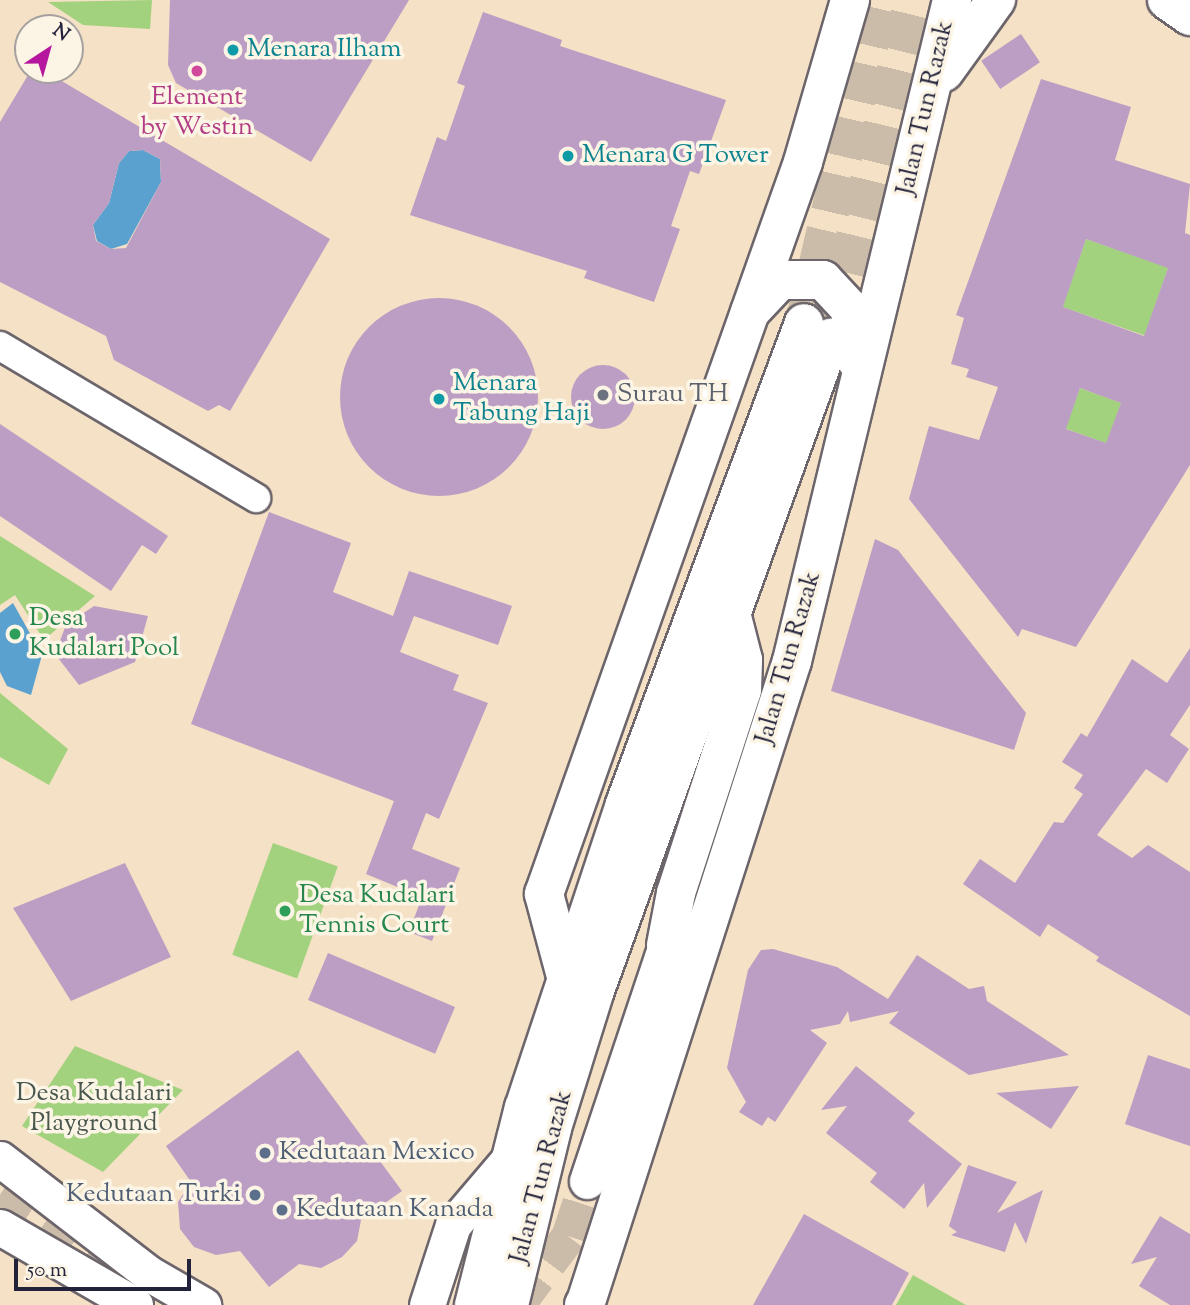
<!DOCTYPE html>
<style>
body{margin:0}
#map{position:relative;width:1190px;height:1305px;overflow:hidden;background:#f5e1c5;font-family:"Sorts Mill Goudy",serif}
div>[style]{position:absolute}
.green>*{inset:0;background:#a3d27f;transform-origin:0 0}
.water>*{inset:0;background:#5aa1d0}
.building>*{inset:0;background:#bc9dc3;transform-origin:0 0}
.round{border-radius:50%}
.tertiary-tunnel>*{height:35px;margin-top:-17.5px;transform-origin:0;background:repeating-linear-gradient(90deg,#cbbba9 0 35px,transparent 0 53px)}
.primary-tunnel>*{height:38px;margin-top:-19px;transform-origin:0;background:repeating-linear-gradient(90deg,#cbbba9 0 38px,transparent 0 57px)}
.roads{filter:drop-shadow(2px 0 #6c656b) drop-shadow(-2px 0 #6c656b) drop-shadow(0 2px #6c656b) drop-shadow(0 -2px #6c656b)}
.minor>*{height:28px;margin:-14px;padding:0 14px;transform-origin:14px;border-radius:14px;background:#fff}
.tertiary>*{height:35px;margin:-17.5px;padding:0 17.5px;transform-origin:17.5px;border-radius:17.5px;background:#fff}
.secondary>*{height:38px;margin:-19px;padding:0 19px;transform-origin:19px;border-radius:19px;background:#fff}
.primary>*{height:38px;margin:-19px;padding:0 19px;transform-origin:19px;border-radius:19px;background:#fff}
.dots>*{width:19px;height:19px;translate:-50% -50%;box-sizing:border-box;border:4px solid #fcf5e5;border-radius:50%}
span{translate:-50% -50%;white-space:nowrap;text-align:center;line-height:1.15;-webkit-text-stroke:7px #fcf5e5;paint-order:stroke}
.culture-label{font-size:26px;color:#0d838f}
.left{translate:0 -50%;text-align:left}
.hotel-label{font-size:26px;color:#b23c85}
.street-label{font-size:26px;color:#22223b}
.worship-label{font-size:26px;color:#5b616d}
.leisure-label{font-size:26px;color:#27864d}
.park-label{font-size:26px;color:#49574f}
.service-label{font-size:26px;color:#4e5e75}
.right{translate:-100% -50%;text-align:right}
.north{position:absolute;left:14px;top:14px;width:70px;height:70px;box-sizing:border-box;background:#fcf5e5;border:2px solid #a5a1a1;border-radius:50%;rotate:36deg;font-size:19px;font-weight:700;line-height:28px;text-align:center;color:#22223b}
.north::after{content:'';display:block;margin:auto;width:24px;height:32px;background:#b5179e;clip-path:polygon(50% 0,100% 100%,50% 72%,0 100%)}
.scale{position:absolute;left:14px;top:1259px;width:177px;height:32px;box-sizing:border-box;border:4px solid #22223b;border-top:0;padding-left:9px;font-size:21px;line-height:24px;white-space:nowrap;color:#22223b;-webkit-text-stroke:5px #fcf5e5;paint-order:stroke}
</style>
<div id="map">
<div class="green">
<div style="clip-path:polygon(152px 0,150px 29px,83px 25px,48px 2px)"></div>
<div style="left:1086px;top:239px;width:87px;height:72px;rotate:19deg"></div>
<div style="left:1080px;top:388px;width:44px;height:43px;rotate:20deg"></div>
<div style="clip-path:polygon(0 536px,95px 596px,44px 640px,15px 595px,0 605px)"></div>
<div style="clip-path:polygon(0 693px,68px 749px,49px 785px,0 757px)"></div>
<div style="left:273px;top:843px;width:69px;height:119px;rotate:20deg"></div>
<div style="clip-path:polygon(75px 1046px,183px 1090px,103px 1172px,22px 1126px)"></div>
<div style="clip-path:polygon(913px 1275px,966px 1305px,896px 1305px)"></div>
</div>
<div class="water">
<div style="clip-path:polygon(143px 150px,160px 159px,161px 182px,127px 244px,111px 249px,97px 241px,93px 225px,109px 203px,119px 163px,129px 151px)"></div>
<div style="clip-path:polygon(13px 603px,42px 655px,31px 695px,7px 686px,0 672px,0 613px)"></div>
</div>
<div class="building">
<div style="clip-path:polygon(170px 0,409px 0,311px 162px,176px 83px,168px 65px)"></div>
<div style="clip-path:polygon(483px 12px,562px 40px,560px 46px,726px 100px,699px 174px,690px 171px,671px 226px,680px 229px,654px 302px,584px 278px,587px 271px,410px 215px,437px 137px,446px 141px,465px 86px,457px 83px)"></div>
<div style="left:1021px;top:34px;width:34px;height:48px;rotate:56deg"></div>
<div style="clip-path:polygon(evenodd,31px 70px,43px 70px,330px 239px,230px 411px,219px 405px,208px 411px,114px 360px,106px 336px,0 282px,0 122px,31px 70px,143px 150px,160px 159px,161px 182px,126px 248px,111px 249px,96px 241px,93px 225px,109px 203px,119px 163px,129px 151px,143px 150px)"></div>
<div style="clip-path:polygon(evenodd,1041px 79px,1131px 107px,1115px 160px,1190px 184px,1185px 233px,1190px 235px,1190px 465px,1076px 647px,1022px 629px,1018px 637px,909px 499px,929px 426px,979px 440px,998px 387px,966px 377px,969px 369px,951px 364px,964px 318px,956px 315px,1041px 79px,1086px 239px,1168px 268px,1144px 336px,1063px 307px,1086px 239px,1041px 79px,1080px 388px,1121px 403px,1106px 443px,1066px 429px,1080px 388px)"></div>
<div class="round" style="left:340px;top:298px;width:198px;height:198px"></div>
<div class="round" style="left:571px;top:365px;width:64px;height:64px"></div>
<div style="clip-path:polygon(0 424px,168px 536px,156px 554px,142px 545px,111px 591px,0 516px)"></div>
<div style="clip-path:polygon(269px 512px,351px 543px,333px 592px,393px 616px,409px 571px,512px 606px,498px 645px,414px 616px,400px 652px,459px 675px,453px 690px,488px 703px,439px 819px,426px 813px,412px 849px,460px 868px,432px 941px,409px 932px,422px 897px,366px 874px,394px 801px,191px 724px)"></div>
<div style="clip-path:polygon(875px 539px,898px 550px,1026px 713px,1014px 750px,831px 691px)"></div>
<div style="clip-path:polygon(94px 606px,148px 616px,135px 662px,79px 685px,55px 654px,66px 625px)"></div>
<div style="clip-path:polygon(1190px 648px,1190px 705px,1170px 735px,1189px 749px,1167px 783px,1146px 769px,1097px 835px,1132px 858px,1148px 845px,1190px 872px,1190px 1016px,1096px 961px,1099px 957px,1048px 924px,1040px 937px,963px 884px,980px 859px,1015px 883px,1054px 822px,1063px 823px,1083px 794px,1074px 788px,1083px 775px,1062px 762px,1081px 733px,1087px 737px,1132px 659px,1167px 683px)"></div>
<div style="clip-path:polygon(125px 863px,171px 957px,71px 1001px,13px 908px)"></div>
<div style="clip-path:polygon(773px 949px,837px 967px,888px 999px,917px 955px,969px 989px,984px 986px,987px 1001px,1069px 1055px,969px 1075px,889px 1023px,899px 1011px,850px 1022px,848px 1011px,840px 1024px,810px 1030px,827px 1043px,775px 1122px,768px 1117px,762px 1126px,739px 1112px,746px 1102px,727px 1068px,748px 970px,761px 950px)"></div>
<div style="left:328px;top:953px;width:138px;height:51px;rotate:23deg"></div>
<div style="clip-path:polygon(298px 1050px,402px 1191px,361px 1220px,357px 1241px,342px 1257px,321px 1268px,299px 1264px,269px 1287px,240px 1251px,216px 1255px,194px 1247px,180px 1229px,178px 1202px,191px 1182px,166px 1146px)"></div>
<div style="clip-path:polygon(1148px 1055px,1190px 1069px,1190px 1146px,1125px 1124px)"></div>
<div style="clip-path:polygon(856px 1066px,915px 1113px,908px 1121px,962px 1164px,927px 1208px,924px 1183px,904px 1209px,870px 1182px,877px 1173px,826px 1133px,847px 1106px,821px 1110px)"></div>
<div style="clip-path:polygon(1079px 1086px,1051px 1129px,996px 1093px)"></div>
<div style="clip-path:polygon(968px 1165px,1017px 1182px,997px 1213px,1043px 1190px,1026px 1244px,1015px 1222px,1005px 1252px,951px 1235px,957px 1232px,949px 1226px)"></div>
<div style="clip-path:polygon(804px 1214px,909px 1273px,892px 1305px,753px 1305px)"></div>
<div style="clip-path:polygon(1160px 1216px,1190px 1234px,1190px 1305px,1170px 1305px,1139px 1286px,1157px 1257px,1131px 1264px)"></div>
</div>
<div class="tertiary-tunnel">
<div style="left:0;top:1194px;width:182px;rotate:32.6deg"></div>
<div style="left:517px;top:1305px;width:86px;rotate:-53deg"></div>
<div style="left:569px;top:1236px;width:58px;rotate:-71.9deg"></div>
</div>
<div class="primary-tunnel">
<div style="left:804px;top:323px;width:332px;rotate:-76.8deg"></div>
<div style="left:833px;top:328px;width:338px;rotate:-76.3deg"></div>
</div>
<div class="roads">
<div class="minor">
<div style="left:0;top:346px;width:298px;rotate:30.7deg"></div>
</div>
<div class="tertiary">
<div style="left:0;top:1159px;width:187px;rotate:37.6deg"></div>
<div style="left:148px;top:1273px;width:64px;rotate:30.2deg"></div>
<div style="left:587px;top:1181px;width:249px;rotate:-71.5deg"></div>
<div style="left:0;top:1227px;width:156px;rotate:30deg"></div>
<div style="left:427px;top:1305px;width:84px;rotate:-72deg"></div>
<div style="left:453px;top:1225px;width:88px;rotate:-49.6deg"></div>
</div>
<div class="secondary">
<div style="left:1167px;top:0;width:28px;rotate:35deg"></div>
<div style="left:944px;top:72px;width:89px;rotate:-54.2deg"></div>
<div style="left:750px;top:312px;width:44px;rotate:-46.8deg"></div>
<div style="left:780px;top:280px;width:43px"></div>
<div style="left:823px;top:280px;width:40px;rotate:47deg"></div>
<div style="left:850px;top:309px;width:51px;rotate:83.3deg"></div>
<div style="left:567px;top:980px;width:89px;rotate:-105deg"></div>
<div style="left:544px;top:894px;width:776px;rotate:-70.51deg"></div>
<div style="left:803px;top:162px;width:169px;rotate:-73.8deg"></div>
<div style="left:585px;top:1305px;width:676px;rotate:-72.18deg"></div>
<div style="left:792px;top:661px;width:680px;rotate:-76.39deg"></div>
</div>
<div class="primary">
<div style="left:666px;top:945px;width:53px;rotate:-79.1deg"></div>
<div style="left:676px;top:893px;width:213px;rotate:-72deg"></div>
<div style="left:742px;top:690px;width:30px;rotate:-88deg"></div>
<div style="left:743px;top:660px;width:44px;rotate:-104.3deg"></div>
<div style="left:474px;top:1305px;width:203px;rotate:-75.8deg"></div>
<div style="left:524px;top:1108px;width:320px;rotate:-71.6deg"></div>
<div style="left:625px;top:804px;width:513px;rotate:-69.59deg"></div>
<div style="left:509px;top:1305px;width:182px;rotate:-76.3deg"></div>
<div style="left:552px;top:1128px;width:141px;rotate:-72.7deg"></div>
<div style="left:594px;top:993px;width:697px;rotate:-70.11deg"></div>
<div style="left:584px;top:1305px;width:2px;rotate:-63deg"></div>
</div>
</div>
<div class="dots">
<div style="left:233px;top:50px;background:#0f9aa8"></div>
<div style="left:197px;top:71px;background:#d1479c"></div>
<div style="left:568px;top:156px;background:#0f9aa8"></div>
<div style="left:603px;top:395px;background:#6b7280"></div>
<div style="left:439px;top:399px;background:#0f9aa8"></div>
<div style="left:15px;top:634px;background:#2e9e5b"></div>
<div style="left:285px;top:911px;background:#2e9e5b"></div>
<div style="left:265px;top:1153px;background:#5c6f8a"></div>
<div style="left:255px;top:1195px;background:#5c6f8a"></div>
<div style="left:282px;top:1210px;background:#5c6f8a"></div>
</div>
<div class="culture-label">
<span class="left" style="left:247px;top:50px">Menara Ilham</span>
<span class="left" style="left:582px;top:156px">Menara G Tower</span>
<span class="left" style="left:453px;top:399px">Menara<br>Tabung Haji</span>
</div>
<div class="hotel-label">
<span style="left:197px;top:113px">Element<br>by Westin</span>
</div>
<div class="street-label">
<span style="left:926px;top:108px;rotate:-77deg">Jalan Tun Razak</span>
<span style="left:789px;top:658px;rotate:-74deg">Jalan Tun Razak</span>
<span style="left:542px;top:1177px;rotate:-75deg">Jalan Tun Razak</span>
</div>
<div class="worship-label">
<span class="left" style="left:617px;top:395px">Surau TH</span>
</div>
<div class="leisure-label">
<span class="left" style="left:29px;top:634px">Desa<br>Kudalari Pool</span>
<span class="left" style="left:299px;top:911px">Desa Kudalari<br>Tennis Court</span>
</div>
<div class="park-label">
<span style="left:94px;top:1109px">Desa Kudalari<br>Playground</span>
</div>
<div class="service-label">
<span class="left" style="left:279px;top:1153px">Kedutaan Mexico</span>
<span class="right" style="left:241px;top:1195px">Kedutaan Turki</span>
<span class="left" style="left:296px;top:1210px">Kedutaan Kanada</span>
</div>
<div class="north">N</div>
<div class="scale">50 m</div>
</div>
